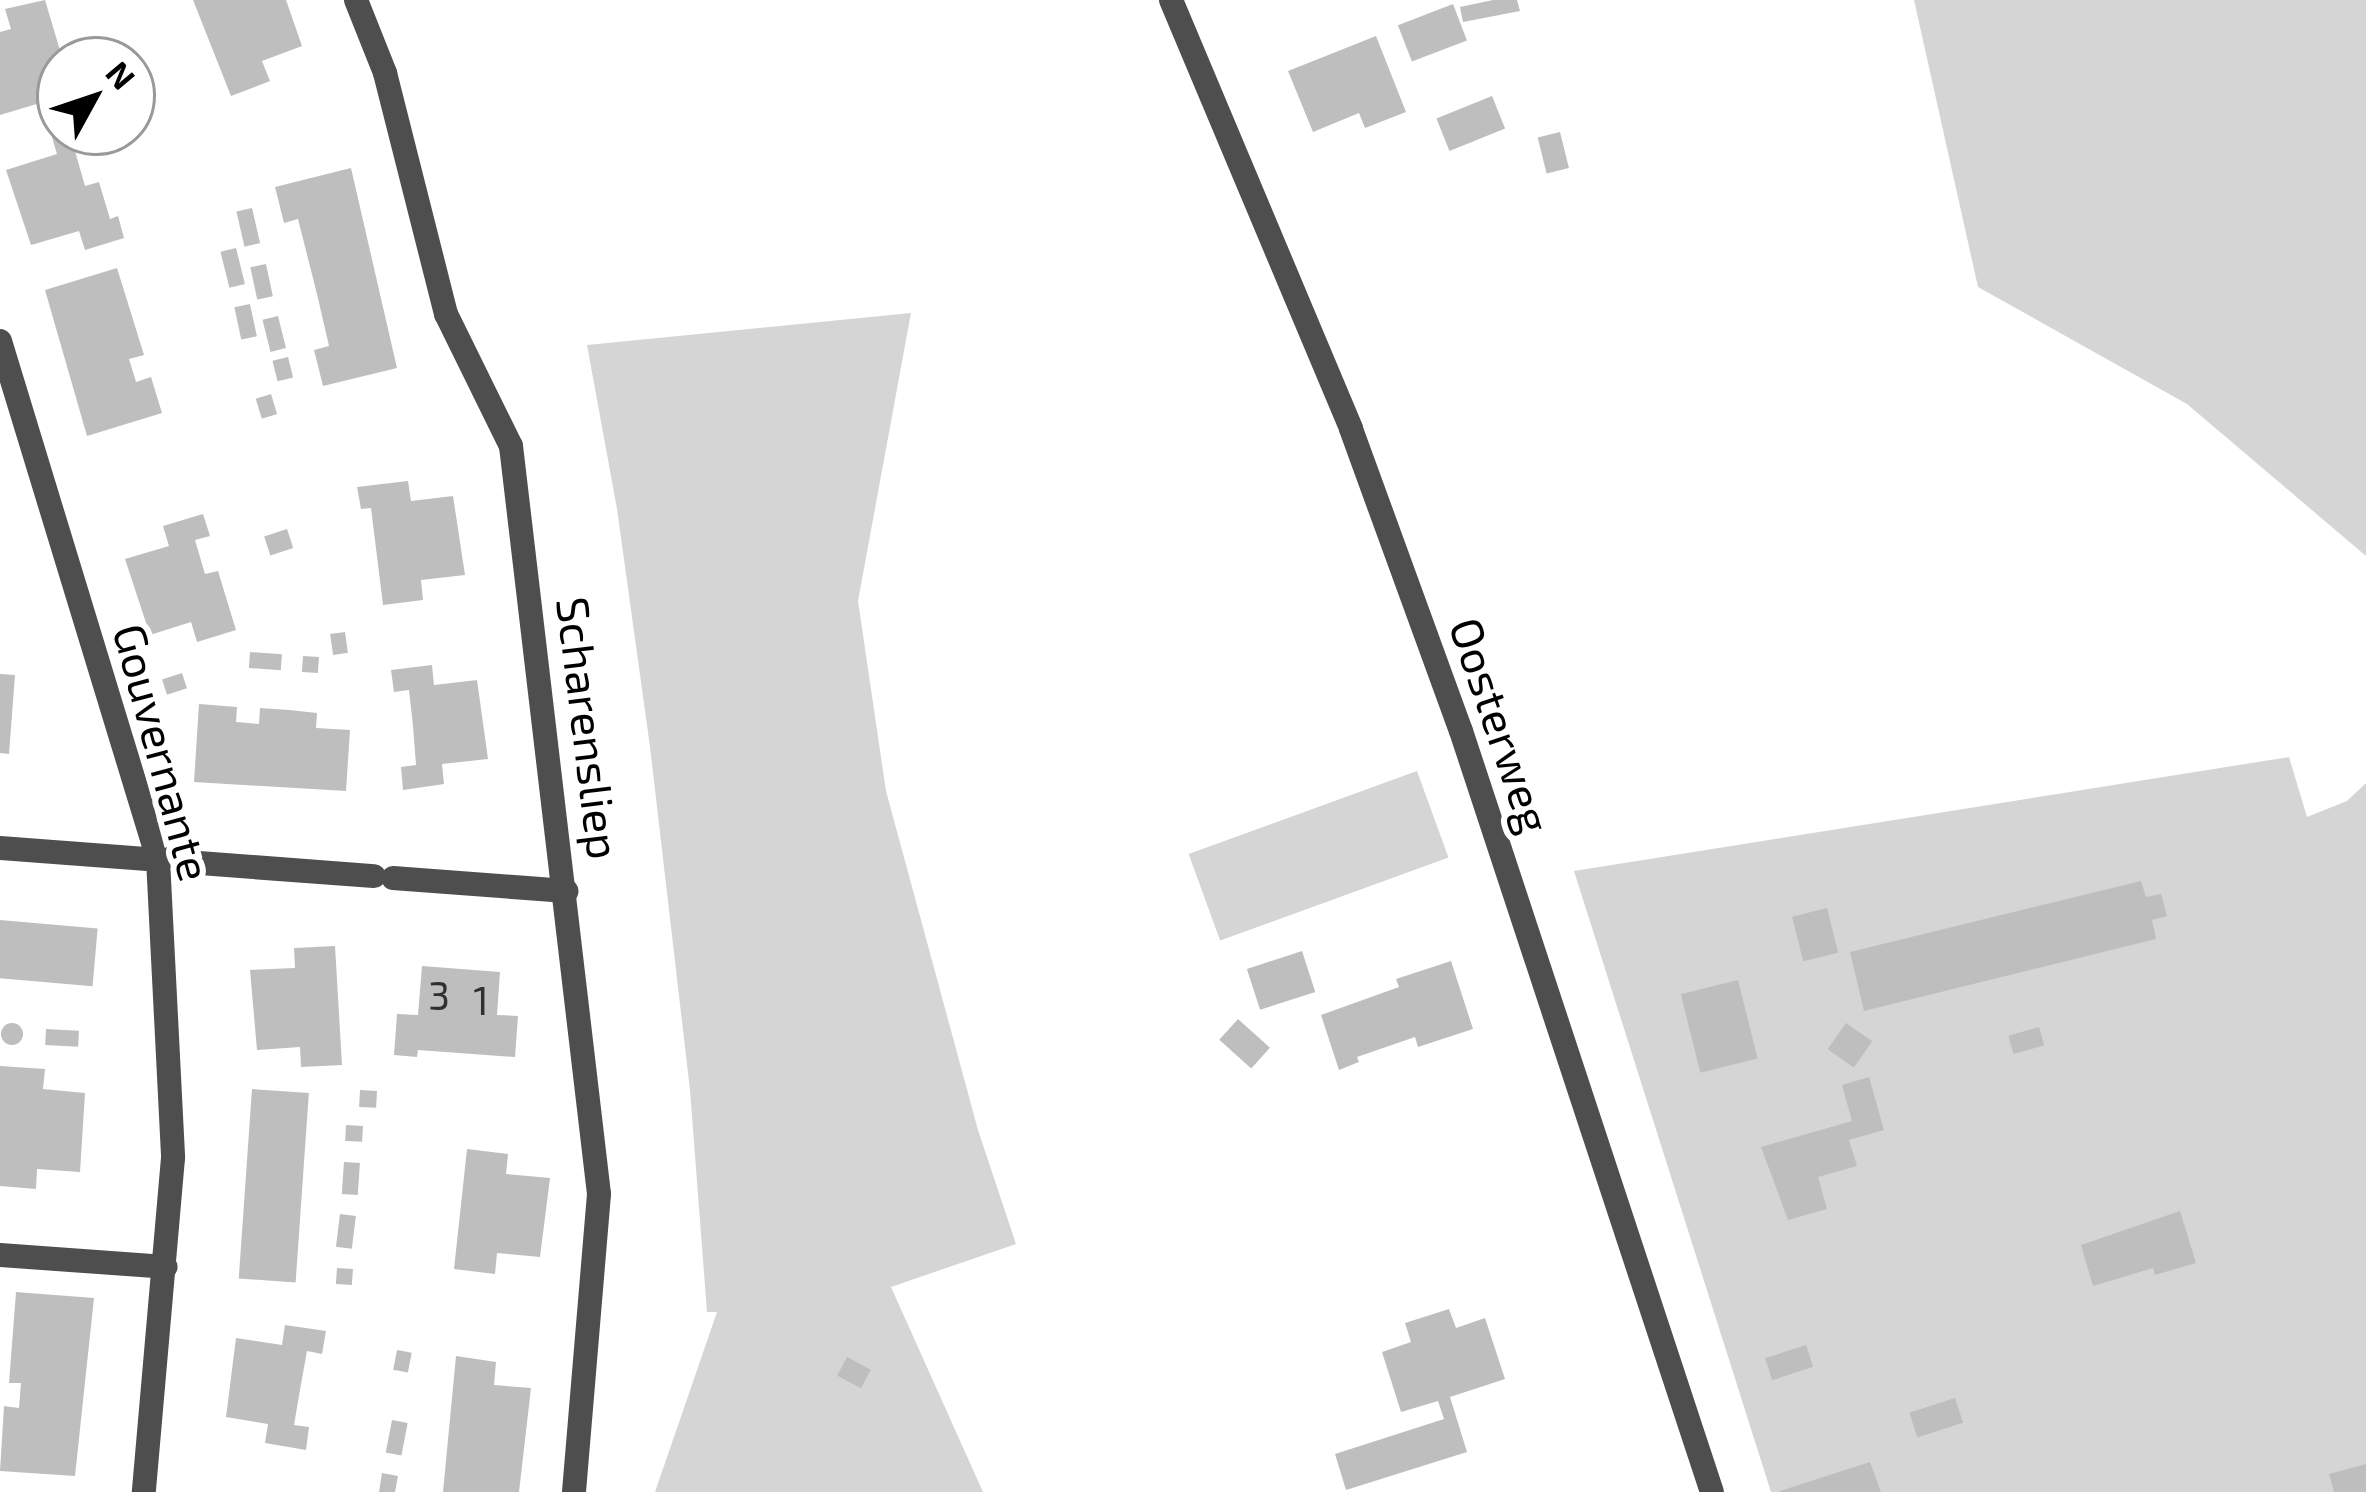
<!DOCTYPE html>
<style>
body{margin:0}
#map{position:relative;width:2366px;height:1492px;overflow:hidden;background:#fff;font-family:"Exo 2",sans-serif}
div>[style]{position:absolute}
.green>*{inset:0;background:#d5d5d5;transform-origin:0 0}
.building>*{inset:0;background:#bebebe;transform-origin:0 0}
.round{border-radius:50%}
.minor>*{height:24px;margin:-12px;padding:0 12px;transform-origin:12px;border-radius:12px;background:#4e4e4e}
.tertiary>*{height:24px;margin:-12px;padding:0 12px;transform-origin:12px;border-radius:12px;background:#4e4e4e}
span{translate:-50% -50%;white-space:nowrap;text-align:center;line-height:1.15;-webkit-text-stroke:12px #fff;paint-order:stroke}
.number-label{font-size:39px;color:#303030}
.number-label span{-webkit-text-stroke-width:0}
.street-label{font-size:45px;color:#000}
.north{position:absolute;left:36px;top:36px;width:120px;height:120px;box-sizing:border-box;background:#fff;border:3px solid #999;border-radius:50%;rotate:50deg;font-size:33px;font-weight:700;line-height:48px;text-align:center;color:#000}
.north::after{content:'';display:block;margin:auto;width:42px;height:54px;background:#000;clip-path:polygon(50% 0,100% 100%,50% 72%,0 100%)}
</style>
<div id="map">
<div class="green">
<div style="clip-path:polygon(1914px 0,2366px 0,2366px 556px,2187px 404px,1978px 287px)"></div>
<div style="clip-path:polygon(911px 313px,858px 601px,886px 791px,978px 1130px,1016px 1244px,891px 1287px,983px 1492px,655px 1492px,717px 1312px,707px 1312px,690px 1090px,650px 747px,617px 509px,587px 345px)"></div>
<div style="clip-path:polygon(2289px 757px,2307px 817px,2347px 801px,2366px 783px,2366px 1492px,1771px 1492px,1574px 871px)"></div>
<div style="left:1417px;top:771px;width:92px;height:243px;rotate:70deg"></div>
</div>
<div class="building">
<div style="clip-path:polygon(45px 0,62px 57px,60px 118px,45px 123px,40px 103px,0 115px,0 32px,11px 29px,5px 9px)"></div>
<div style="clip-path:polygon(193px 0,286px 0,302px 46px,262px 61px,270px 81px,231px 96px)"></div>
<div style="clip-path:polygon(1493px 0,1517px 0,1520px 11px,1463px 22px,1460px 7px)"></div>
<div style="left:1453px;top:4px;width:39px;height:59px;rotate:69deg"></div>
<div style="clip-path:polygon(1376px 36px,1406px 112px,1365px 128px,1359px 113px,1313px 132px,1288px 71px)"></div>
<div style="left:1492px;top:96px;width:35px;height:60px;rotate:68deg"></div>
<div style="clip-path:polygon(93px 132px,97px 145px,75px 151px,85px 186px,99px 182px,110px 219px,118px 216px,124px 238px,85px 250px,79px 231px,31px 245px,6px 170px,57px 154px,51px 134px)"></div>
<div style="left:1560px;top:132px;width:37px;height:23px;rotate:76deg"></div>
<div style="clip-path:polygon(351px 168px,397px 368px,323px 386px,314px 350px,329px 346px,317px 294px,298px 219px,284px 223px,275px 187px)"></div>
<div style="left:252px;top:208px;width:36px;height:16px;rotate:77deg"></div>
<div style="left:236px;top:248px;width:37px;height:16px;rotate:76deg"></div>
<div style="left:266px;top:264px;width:33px;height:16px;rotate:78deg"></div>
<div style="clip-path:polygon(117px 268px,144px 355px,129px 359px,136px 382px,151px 377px,162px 413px,87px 436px,45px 290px)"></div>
<div style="left:250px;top:304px;width:33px;height:16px;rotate:78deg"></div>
<div style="left:278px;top:316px;width:33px;height:16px;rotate:76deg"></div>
<div style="left:288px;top:357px;width:21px;height:16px;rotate:76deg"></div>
<div style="left:271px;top:394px;width:21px;height:16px;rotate:73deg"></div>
<div style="clip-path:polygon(408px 481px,411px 501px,453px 496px,465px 575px,421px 580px,423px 600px,383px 605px,371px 508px,361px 509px,357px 487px)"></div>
<div style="clip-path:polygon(203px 514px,210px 536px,195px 540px,205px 574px,218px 571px,236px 630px,197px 642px,191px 622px,150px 635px,125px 559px,169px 546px,163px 526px)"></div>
<div style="left:287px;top:529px;width:20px;height:24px;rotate:72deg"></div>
<div style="left:345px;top:632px;width:21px;height:15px;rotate:82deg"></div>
<div style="left:250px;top:652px;width:32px;height:16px;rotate:4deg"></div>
<div style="left:303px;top:656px;width:16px;height:16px;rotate:4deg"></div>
<div style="clip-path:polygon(432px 665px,434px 685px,477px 680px,488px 759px,442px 764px,444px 784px,403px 790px,401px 767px,416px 765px,413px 726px,409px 690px,394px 692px,391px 670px)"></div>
<div style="left:182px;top:673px;width:16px;height:21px;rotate:72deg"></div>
<div style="clip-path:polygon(0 674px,15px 675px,9px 754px,0 753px)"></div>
<div style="clip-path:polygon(199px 704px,237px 707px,236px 722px,259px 724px,260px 708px,289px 710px,317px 713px,316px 728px,350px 730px,346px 791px,194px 782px)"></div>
<div style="clip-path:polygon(2141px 881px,2146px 897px,2161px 894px,2167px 916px,2152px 920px,2156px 939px,1864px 1011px,1850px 952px)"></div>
<div style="left:1827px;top:908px;width:46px;height:36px;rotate:76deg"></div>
<div style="left:0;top:920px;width:98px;height:58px;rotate:5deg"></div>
<div style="clip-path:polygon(335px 946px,342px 1065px,301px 1067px,300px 1047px,257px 1050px,250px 970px,295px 968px,294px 948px)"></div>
<div style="left:1302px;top:951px;width:43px;height:58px;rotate:72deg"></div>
<div style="clip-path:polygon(1451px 961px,1473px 1029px,1418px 1047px,1415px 1037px,1357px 1057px,1359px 1062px,1339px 1070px,1321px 1015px,1399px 987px,1396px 979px)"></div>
<div style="clip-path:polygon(422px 966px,500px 972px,497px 1015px,518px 1016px,515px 1057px,418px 1050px,417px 1057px,394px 1055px,397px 1014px,418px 1015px)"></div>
<div style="left:1738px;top:980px;width:81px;height:59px;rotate:76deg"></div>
<div style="left:1238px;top:1019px;width:43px;height:28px;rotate:42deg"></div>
<div class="round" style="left:1px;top:1023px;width:22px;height:22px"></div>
<div style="left:1846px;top:1023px;width:32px;height:32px;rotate:35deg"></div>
<div style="left:2039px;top:1027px;width:19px;height:32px;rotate:74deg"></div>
<div style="left:46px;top:1029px;width:33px;height:16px;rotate:3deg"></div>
<div style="clip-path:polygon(0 1066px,45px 1069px,43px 1089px,85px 1093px,80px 1172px,37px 1169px,36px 1189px,0 1186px)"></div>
<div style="clip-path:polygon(1869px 1077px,1884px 1130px,1849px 1140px,1857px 1166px,1818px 1177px,1827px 1209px,1788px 1220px,1761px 1147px,1852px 1121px,1842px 1085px)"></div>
<div style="left:252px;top:1089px;width:57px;height:190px;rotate:4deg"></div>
<div style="left:360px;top:1090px;width:17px;height:17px;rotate:3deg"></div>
<div style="left:346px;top:1125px;width:17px;height:16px;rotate:3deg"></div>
<div style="clip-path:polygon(467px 1149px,508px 1154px,506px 1174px,550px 1178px,540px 1257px,497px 1253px,495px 1274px,454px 1269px)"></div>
<div style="left:344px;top:1162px;width:16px;height:32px;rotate:4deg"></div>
<div style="clip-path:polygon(2180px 1211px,2196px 1263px,2155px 1275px,2153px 1268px,2093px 1286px,2081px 1245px)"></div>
<div style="left:340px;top:1214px;width:16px;height:33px;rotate:7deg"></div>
<div style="left:337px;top:1268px;width:16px;height:16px;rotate:4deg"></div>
<div style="clip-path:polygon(16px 1292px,94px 1298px,75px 1476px,0 1471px,4px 1406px,19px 1408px,21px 1383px,9px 1383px)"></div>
<div style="clip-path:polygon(1449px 1309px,1456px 1328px,1485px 1318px,1505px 1379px,1450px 1397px,1467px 1452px,1346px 1490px,1335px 1454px,1444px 1419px,1438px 1401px,1401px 1412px,1382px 1352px,1411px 1342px,1405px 1323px)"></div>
<div style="clip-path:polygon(285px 1325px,326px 1331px,322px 1354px,307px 1351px,300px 1390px,294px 1425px,309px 1427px,306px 1450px,265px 1443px,268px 1424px,226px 1417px,236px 1338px,282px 1345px)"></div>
<div style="left:1806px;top:1345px;width:23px;height:43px;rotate:72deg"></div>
<div style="left:397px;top:1350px;width:15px;height:20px;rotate:11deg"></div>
<div style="clip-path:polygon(456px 1356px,496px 1362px,494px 1385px,531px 1388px,519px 1492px,443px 1492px)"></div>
<div style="left:847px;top:1357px;width:27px;height:21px;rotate:28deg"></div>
<div style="left:1955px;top:1398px;width:26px;height:48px;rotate:72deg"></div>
<div style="left:392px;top:1420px;width:16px;height:33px;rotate:11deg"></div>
<div style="clip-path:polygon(1870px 1462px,1881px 1492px,1781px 1492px,1780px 1491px)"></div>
<div style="clip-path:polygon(2366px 1464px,2366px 1492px,2334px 1492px,2329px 1474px)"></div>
<div style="clip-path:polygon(382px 1473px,398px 1476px,395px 1492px,379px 1492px)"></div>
</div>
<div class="minor">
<div style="left:356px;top:0;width:79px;rotate:68.3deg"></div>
<div style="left:385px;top:73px;width:249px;rotate:75.8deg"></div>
<div style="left:446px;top:314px;width:147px;rotate:63.8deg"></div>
<div style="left:511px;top:446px;width:753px;rotate:83.29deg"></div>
<div style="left:599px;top:1194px;width:299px;rotate:94.8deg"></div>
<div style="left:0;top:341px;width:542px;rotate:73.04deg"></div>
<div style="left:158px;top:859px;width:299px;rotate:87.1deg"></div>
<div style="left:173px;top:1158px;width:335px;rotate:95deg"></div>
<div style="left:0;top:848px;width:375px;rotate:4.3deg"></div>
<div style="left:393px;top:878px;width:174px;rotate:4.3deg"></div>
<div style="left:0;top:1255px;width:166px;rotate:4.1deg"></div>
</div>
<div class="tertiary">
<div style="left:1171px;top:0;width:465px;rotate:67.2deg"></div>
<div style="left:1351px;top:429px;width:321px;rotate:70deg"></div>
<div style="left:1461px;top:731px;width:801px;rotate:71.75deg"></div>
</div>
<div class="number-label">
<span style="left:439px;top:995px">3</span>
<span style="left:481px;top:1000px">1</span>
</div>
<div class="street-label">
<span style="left:1501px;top:725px;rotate:71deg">Oosterweg</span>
<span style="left:589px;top:728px;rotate:83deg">Scharensliep</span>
<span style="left:163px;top:752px;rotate:75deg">Gouvernante</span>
</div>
<div class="north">N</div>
</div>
